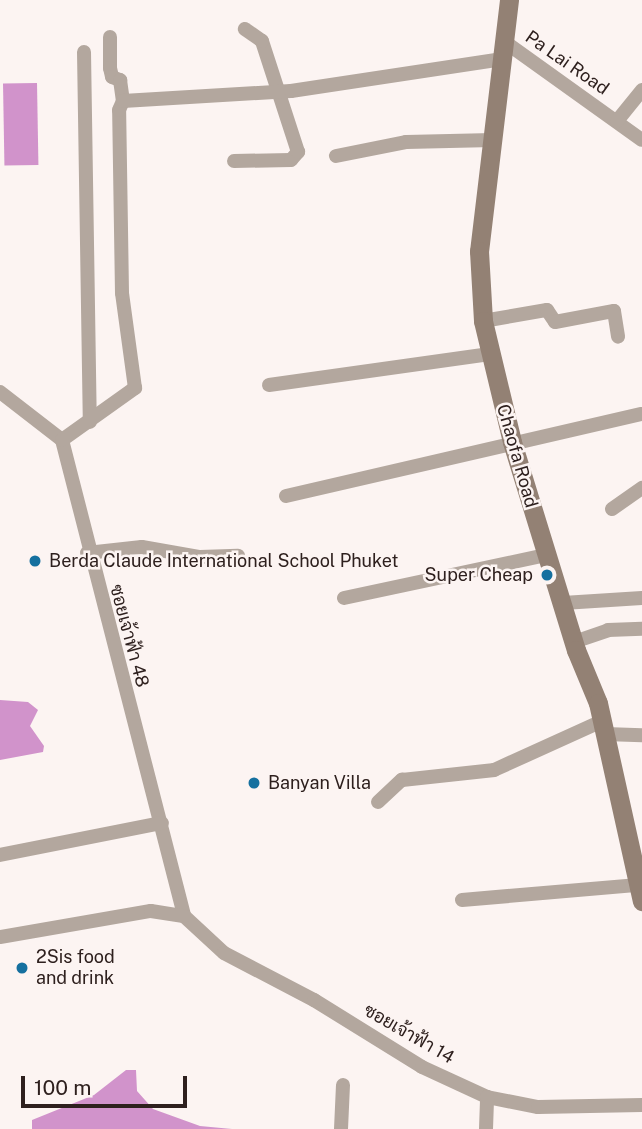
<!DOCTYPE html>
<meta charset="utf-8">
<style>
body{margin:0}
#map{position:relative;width:642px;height:1129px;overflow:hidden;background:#fcf4f2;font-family:"Public Sans",Sarabun,sans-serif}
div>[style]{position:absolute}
.water>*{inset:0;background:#d193cb;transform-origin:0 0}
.minor>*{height:14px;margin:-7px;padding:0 7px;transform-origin:7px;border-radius:7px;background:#b3a79e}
.secondary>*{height:19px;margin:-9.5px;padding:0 9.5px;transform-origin:9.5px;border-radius:9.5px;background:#938174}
.dots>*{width:19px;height:19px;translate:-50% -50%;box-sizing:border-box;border:4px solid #fcf4f2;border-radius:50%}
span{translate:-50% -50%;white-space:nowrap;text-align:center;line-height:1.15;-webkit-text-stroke:5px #fcf4f2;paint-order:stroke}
.street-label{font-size:18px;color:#2e201e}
.poi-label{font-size:18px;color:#2e201e}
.left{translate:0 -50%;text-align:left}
.right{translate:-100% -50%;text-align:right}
.scale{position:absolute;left:21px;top:1076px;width:166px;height:32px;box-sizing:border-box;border:4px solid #2e201e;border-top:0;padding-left:9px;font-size:21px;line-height:24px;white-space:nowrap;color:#2e201e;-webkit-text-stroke:5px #fcf4f2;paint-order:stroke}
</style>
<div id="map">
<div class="water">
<div style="left:37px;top:83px;width:82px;height:34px;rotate:89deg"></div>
<div style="clip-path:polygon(0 700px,28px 702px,38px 710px,30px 726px,44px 746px,43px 752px,0 760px)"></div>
<div style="clip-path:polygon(126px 1070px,136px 1070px,137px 1091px,153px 1109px,200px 1126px,232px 1129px,32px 1129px,32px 1120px,94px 1095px)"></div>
</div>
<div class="minor">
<div style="left:110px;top:37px;width:31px;rotate:90deg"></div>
<div style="left:110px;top:68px;width:9px;rotate:77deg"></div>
<div style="left:112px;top:77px;width:9px;rotate:21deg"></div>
<div style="left:120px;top:80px;width:21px;rotate:82deg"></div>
<div style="left:505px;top:42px;width:168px;rotate:35.6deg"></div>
<div style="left:84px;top:52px;width:370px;rotate:89.1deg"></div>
<div style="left:617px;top:121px;width:40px;rotate:-51deg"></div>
<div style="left:336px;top:156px;width:71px;rotate:-11.3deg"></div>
<div style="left:406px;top:142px;width:87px;rotate:-1.3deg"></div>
<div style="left:234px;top:161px;width:57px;rotate:-1deg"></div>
<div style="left:291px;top:160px;width:11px;rotate:-49deg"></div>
<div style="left:298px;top:152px;width:117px;rotate:-108deg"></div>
<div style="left:262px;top:41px;width:21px;rotate:-145deg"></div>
<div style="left:483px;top:321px;width:65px;rotate:-9.8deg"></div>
<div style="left:547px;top:310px;width:14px;rotate:56deg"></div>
<div style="left:555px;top:322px;width:60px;rotate:-10.6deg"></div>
<div style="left:614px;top:311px;width:26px;rotate:81deg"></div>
<div style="left:269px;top:385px;width:223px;rotate:-8deg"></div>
<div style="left:0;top:392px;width:78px;rotate:37.7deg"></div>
<div style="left:62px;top:440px;width:491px;rotate:75.6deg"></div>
<div style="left:62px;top:440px;width:90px;rotate:-35.5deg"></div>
<div style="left:135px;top:388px;width:96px;rotate:-97.8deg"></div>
<div style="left:122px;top:293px;width:183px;rotate:-90.9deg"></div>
<div style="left:119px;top:110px;width:10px;rotate:-66deg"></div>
<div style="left:123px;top:101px;width:168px;rotate:-3.4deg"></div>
<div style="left:291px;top:91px;width:214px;rotate:-8.6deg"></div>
<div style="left:286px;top:496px;width:365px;rotate:-13deg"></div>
<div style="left:612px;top:509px;width:37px;rotate:-35deg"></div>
<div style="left:87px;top:553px;width:55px;rotate:-6.2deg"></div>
<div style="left:142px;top:547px;width:59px;rotate:9.8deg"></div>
<div style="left:200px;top:557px;width:38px;rotate:-2deg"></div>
<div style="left:344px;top:598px;width:207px;rotate:-12deg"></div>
<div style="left:563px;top:603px;width:79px;rotate:-3.6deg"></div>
<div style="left:574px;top:642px;width:36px;rotate:-19deg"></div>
<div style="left:608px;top:630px;width:34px;rotate:-2deg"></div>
<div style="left:605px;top:734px;width:37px;rotate:2deg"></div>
<div style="left:378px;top:802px;width:33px;rotate:-43deg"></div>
<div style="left:402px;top:780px;width:93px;rotate:-6.2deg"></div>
<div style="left:494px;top:770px;width:119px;rotate:-24.4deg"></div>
<div style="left:0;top:855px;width:165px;rotate:-11.2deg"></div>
<div style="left:462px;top:900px;width:177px;rotate:-4.9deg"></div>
<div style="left:184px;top:916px;width:54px;rotate:42.8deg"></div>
<div style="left:224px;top:953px;width:102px;rotate:27.6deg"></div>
<div style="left:314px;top:1000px;width:127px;rotate:31.8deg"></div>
<div style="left:422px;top:1067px;width:72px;rotate:24.8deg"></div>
<div style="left:487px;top:1097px;width:52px;rotate:11.1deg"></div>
<div style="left:538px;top:1107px;width:104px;rotate:-1.1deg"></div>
<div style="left:0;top:937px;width:153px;rotate:-9.8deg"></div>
<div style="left:151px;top:911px;width:33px;rotate:9deg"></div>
<div style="left:341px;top:1129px;width:44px;rotate:-87.4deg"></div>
<div style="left:486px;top:1129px;width:32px;rotate:-88deg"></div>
</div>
<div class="secondary">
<div style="left:509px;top:0;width:253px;rotate:96.8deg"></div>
<div style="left:479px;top:251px;width:70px;rotate:86.7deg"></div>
<div style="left:483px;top:321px;width:124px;rotate:76.5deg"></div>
<div style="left:512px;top:442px;width:218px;rotate:72.9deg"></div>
<div style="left:576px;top:650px;width:57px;rotate:67.5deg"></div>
<div style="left:598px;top:703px;width:203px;rotate:77.5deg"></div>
</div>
<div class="dots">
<div style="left:35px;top:561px;background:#15709f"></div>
<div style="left:547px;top:575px;background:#15709f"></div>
<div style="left:254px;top:783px;background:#15709f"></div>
<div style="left:22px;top:968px;background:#15709f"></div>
</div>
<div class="street-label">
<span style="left:567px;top:63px;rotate:35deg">Pa Lai Road</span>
<span style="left:517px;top:456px;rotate:74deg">Chaofa Road</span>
<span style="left:129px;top:636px;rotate:75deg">ซอยเจ้าฟ้า 48</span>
<span style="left:409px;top:1034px;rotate:30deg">ซอยเจ้าฟ้า 14</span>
</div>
<div class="poi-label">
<span class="left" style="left:49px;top:561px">Berda Claude International School Phuket</span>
<span class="right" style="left:533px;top:575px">Super Cheap</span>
<span class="left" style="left:268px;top:783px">Banyan Villa</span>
<span class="left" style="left:36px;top:968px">2Sis food<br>and drink</span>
</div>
<div class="scale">100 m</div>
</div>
